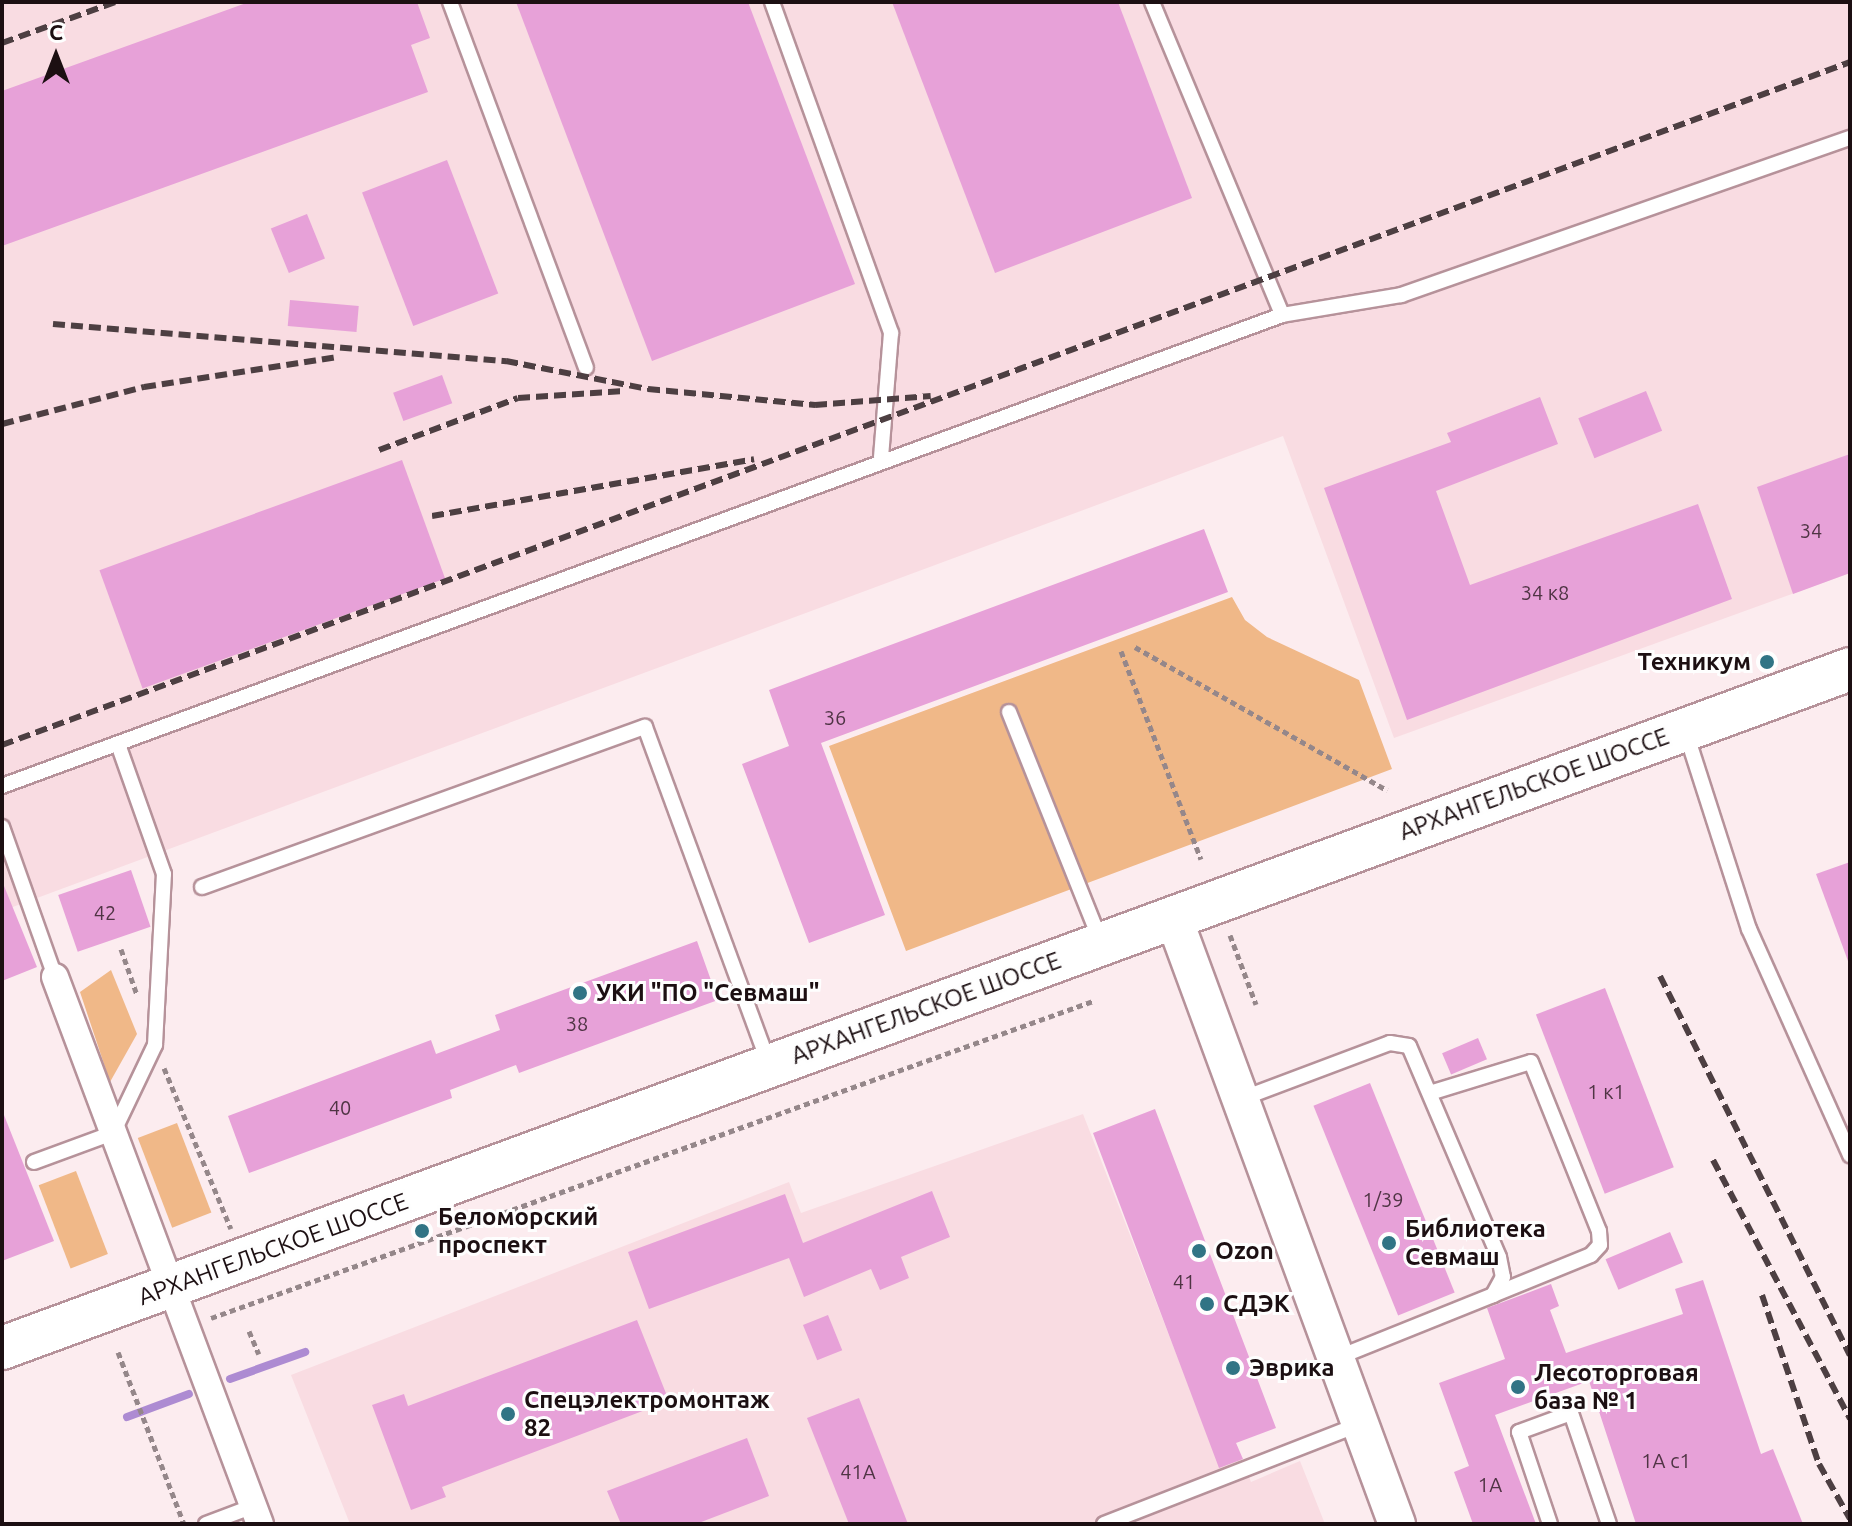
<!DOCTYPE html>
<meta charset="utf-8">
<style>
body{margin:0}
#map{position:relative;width:1852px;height:1526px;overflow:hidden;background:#fcecef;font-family:Ubuntu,sans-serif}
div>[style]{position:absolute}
.built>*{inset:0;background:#f9dce2}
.green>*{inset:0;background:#f0b888;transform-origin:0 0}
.stream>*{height:8px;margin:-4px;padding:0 4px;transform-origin:4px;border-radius:4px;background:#ad8bd2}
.building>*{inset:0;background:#e7a1d8;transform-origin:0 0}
.path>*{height:5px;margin-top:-2.5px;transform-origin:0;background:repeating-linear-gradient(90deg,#95878a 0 6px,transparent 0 10px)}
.roads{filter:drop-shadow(2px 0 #b6929a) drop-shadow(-2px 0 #b6929a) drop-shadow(0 2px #b6929a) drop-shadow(0 -2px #b6929a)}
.service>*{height:14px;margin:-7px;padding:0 7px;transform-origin:7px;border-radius:7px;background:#fff}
.minor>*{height:26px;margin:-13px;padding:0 13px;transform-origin:13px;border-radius:13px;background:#fff}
.secondary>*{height:36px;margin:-18px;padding:0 18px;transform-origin:18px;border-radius:18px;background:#fff}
.primary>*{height:42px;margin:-21px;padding:0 21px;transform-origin:21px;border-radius:21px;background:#fff}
.rail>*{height:6px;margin-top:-3px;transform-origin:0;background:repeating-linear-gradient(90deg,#4d3f42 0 12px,transparent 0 18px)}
.dots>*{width:22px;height:22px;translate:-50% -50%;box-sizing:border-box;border:4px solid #fefefe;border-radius:50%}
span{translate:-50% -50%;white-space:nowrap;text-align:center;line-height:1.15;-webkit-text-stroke:6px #fefefe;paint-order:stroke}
.number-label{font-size:20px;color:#4f3444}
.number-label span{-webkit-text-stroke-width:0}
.poi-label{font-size:24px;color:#1c0f12;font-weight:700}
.right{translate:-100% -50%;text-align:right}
.left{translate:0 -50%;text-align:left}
.street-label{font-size:24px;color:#1c0f12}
.frame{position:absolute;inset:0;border:4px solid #1c0f12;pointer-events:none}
.north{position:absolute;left:16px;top:16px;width:80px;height:80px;-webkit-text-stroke:6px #fefefe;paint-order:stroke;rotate:0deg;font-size:22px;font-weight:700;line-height:32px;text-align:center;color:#1c0f12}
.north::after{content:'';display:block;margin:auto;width:28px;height:36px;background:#1c0f12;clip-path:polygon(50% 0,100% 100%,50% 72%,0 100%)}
</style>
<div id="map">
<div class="built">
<div style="clip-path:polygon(2px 2px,1850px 2px,1850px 573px,1394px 738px,1283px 436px,2px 911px)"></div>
<div style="clip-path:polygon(1083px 1114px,1214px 1451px,1236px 1443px,1251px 1482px,1300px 1461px,1325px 1524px,350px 1524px,291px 1375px,789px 1182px,801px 1213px)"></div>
</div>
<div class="green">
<div style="clip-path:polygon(1232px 597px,1245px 620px,1267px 637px,1359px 680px,1392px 769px,906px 951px,829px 746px)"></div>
<div style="clip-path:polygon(111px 970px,137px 1034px,110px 1082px,80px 992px)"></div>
<div style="left:177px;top:1123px;width:96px;height:42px;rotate:69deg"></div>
<div style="left:76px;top:1171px;width:89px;height:40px;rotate:69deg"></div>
</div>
<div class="stream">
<div style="left:230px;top:1379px;width:80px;rotate:-19.8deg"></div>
<div style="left:127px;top:1417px;width:66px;rotate:-20.4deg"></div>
</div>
<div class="building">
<div style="clip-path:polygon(249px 2px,417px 2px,430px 38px,411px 45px,428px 92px,2px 246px,2px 91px)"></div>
<div style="clip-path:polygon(516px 2px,748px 2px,855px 284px,652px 361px)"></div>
<div style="clip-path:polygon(892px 2px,1118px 2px,1192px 198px,995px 273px)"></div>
<div style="left:447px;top:160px;width:143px;height:91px;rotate:69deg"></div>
<div style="left:307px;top:214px;width:48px;height:39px;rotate:68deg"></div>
<div style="left:290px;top:300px;width:69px;height:26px;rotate:5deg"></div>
<div style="left:442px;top:375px;width:30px;height:52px;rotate:70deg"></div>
<div style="left:1646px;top:391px;width:43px;height:73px;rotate:68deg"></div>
<div style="clip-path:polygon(1540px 397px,1558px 444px,1436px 491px,1470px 585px,1698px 504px,1732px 599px,1407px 720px,1324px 488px,1451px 442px,1447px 433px)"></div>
<div style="clip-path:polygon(1850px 454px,1850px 573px,1793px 594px,1757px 487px)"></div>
<div style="left:402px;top:460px;width:126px;height:322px;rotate:70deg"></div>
<div style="clip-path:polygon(1204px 529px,1228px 592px,821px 743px,885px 915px,809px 943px,742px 764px,789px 746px,769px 690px)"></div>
<div style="clip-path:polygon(1850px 862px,1850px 961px,1848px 961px,1816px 874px)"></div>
<div style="left:131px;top:870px;width:60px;height:77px;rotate:71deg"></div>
<div style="clip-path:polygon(2px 881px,37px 967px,2px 981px)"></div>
<div style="clip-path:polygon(697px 941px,718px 1000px,519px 1073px,516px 1065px,450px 1090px,452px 1098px,249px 1173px,228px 1116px,431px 1040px,436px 1054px,500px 1030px,495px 1015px)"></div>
<div style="left:1605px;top:988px;width:192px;height:74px;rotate:69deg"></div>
<div style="left:1478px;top:1038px;width:23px;height:39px;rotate:67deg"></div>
<div style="left:1370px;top:1083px;width:226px;height:61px;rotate:68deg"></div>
<div style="clip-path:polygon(1155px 1109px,1276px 1428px,1236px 1443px,1243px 1459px,1219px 1468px,1093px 1133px)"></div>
<div style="clip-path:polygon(2px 1110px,54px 1241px,2px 1261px)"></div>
<div style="clip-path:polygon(932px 1191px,950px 1237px,901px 1257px,909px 1278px,880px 1290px,871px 1269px,804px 1297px,789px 1258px,649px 1309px,628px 1252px,785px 1194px,803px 1243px)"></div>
<div style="left:1670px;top:1232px;width:33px;height:70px;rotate:67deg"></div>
<div style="clip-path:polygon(1703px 1280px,1761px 1454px,1773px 1449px,1803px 1524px,1636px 1524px,1589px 1381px,1495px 1415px,1536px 1524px,1473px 1524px,1454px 1472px,1469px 1466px,1439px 1383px,1505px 1359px,1487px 1308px,1551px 1284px,1559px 1306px,1550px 1310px,1566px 1353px,1683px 1314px,1675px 1289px)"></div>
<div style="left:828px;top:1315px;width:38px;height:27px;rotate:68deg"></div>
<div style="clip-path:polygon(637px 1320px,669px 1401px,442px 1487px,446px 1497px,411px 1510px,372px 1405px,404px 1394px,408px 1406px)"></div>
<div style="clip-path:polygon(859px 1398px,908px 1524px,849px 1524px,807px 1418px)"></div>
<div style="clip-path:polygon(747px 1438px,769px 1496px,696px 1524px,621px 1524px,607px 1491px)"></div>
</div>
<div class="path">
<div style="left:1135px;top:647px;width:290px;rotate:29.6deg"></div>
<div style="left:1121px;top:651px;width:223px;rotate:69deg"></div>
<div style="left:1230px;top:935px;width:74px;rotate:69.4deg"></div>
<div style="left:121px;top:949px;width:49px;rotate:70.8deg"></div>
<div style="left:164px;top:1068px;width:174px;rotate:67.4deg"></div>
<div style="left:211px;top:1318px;width:937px;rotate:-19.77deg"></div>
<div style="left:249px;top:1331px;width:25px;rotate:67deg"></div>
<div style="left:118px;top:1352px;width:184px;rotate:69deg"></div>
</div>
<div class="roads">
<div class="service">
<div style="left:450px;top:2px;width:390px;rotate:69.6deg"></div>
<div style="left:772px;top:2px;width:352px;rotate:70.2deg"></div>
<div style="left:891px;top:333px;width:125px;rotate:94.6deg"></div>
<div style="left:1152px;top:2px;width:339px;rotate:67.4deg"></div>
<div style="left:1009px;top:712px;width:245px;rotate:68.2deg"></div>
<div style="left:1686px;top:733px;width:206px;rotate:72.2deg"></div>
<div style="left:1749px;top:929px;width:248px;rotate:65.9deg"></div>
<div style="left:2px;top:786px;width:1364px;rotate:-20.2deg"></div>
<div style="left:1282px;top:315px;width:121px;rotate:-9.5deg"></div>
<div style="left:1401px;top:295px;width:476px;rotate:-19.3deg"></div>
<div style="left:2px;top:827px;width:159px;rotate:70.5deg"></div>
<div style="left:202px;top:887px;width:471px;rotate:-19.9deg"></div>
<div style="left:645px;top:727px;width:356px;rotate:69.8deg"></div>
<div style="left:1433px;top:1092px;width:102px;rotate:-17deg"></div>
<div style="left:1531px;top:1062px;width:182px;rotate:68.1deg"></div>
<div style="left:1599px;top:1231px;width:14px;rotate:86deg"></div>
<div style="left:1600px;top:1245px;width:13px;rotate:132deg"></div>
<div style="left:1591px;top:1255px;width:106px;rotate:157.8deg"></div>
<div style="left:1241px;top:1099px;width:159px;rotate:-20.6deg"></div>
<div style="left:1390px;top:1043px;width:19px;rotate:9deg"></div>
<div style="left:1409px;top:1046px;width:229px;rotate:66.9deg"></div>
<div style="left:1499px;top:1257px;width:20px;rotate:79deg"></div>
<div style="left:1503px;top:1277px;width:21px;rotate:119deg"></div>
<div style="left:1493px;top:1295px;width:169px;rotate:158.1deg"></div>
<div style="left:34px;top:1162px;width:84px;rotate:-20.2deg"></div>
<div style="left:113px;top:1133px;width:98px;rotate:-64.5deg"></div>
<div style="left:155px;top:1045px;width:171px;rotate:-87deg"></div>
<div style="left:164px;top:874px;width:135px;rotate:-109.5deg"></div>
<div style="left:206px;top:1524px;width:51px;rotate:-20.6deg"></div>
<div style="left:1104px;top:1524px;width:275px;rotate:-21.3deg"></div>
<div style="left:1550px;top:1524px;width:97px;rotate:-108.6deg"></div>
<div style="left:1519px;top:1432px;width:55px;rotate:-20.1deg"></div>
<div style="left:1571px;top:1413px;width:117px;rotate:71.1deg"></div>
</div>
<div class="minor">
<div style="left:55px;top:977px;width:584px;rotate:69.46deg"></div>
</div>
<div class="secondary">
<div style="left:1173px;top:916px;width:648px;rotate:69.78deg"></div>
</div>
<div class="primary">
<div style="left:2px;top:1348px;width:1969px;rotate:-20.17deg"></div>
</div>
</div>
<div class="rail">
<div style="left:2px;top:43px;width:120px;rotate:-19.9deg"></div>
<div style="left:53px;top:324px;width:455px;rotate:4.7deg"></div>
<div style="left:506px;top:361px;width:145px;rotate:11.2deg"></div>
<div style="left:648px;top:389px;width:168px;rotate:5.5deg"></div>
<div style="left:815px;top:405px;width:116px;rotate:-4.4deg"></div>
<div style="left:2px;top:424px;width:147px;rotate:-14.6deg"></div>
<div style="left:144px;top:387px;width:196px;rotate:-8.8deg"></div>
<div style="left:379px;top:450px;width:148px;rotate:-20.5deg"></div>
<div style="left:518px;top:398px;width:106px;rotate:-3.8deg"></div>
<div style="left:432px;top:516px;width:327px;rotate:-10deg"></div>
<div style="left:2px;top:745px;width:1970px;rotate:-20.28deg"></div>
<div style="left:1660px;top:976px;width:424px;rotate:63.4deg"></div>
<div style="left:1713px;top:1160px;width:293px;rotate:62.1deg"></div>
<div style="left:1762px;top:1295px;width:178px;rotate:71.4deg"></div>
<div style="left:1819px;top:1464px;width:63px;rotate:60.6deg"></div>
</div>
<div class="dots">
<div style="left:1767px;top:662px;background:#317485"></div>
<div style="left:580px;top:993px;background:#317485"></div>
<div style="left:422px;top:1231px;background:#317485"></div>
<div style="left:1389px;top:1243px;background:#317485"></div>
<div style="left:1199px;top:1251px;background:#317485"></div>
<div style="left:1207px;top:1304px;background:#317485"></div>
<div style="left:1233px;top:1368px;background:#317485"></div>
<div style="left:1518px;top:1387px;background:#317485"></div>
<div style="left:508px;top:1414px;background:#317485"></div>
</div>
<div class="number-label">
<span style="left:1811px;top:530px">34</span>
<span style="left:1545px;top:592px">34 к8</span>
<span style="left:835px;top:717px">36</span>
<span style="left:105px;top:912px">42</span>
<span style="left:577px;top:1023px">38</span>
<span style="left:1606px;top:1091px">1 к1</span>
<span style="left:340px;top:1107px">40</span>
<span style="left:1383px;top:1199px">1/39</span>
<span style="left:1184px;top:1281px">41</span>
<span style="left:1666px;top:1460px">1А с1</span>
<span style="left:858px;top:1471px">41А</span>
<span style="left:1490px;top:1484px">1А</span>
</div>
<div class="poi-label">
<span class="right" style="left:1751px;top:662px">Техникум</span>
<span class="left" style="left:596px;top:993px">УКИ "ПО "Севмаш"</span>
<span class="left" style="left:438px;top:1231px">Беломорский<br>проспект</span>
<span class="left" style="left:1405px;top:1243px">Библиотека<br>Севмаш</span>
<span class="left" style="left:1215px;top:1251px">Ozon</span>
<span class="left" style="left:1223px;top:1304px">СДЭК</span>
<span class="left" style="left:1249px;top:1368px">Эврика</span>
<span class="left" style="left:1534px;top:1387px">Лесоторговая<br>база № 1</span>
<span class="left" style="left:524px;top:1414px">Спецэлектромонтаж<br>82</span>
</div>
<div class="street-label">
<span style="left:1534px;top:784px;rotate:-20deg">АРХАНГЕЛЬСКОЕ ШОССЕ</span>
<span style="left:926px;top:1008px;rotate:-20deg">АРХАНГЕЛЬСКОЕ ШОССЕ</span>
<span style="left:273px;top:1249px;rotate:-20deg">АРХАНГЕЛЬСКОЕ ШОССЕ</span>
</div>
<div class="frame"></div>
<div class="north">С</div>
</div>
